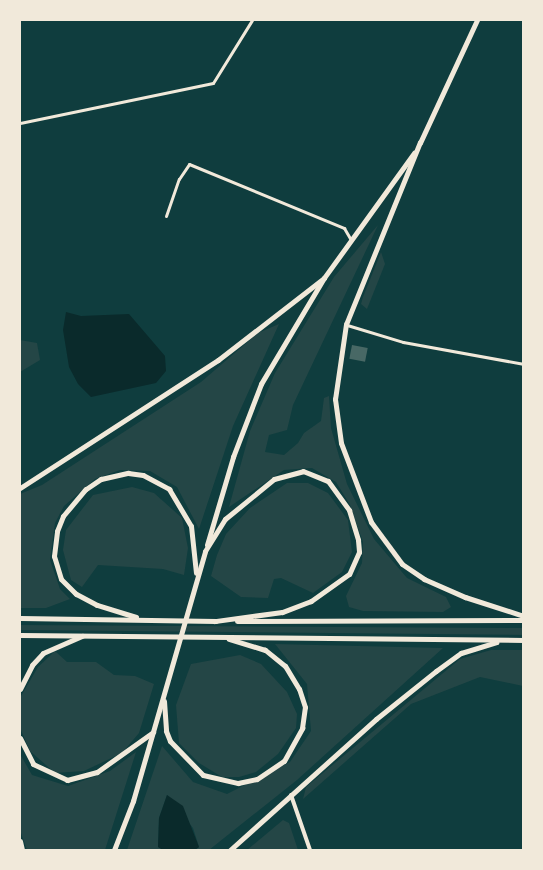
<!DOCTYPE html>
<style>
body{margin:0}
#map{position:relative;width:543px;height:870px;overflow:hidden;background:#0f3d3e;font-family:Roboto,sans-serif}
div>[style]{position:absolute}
.green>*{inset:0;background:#244646}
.water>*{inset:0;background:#0a2a2b}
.building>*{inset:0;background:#486865;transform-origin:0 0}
.minor>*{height:3px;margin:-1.5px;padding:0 1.5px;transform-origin:1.5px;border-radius:1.5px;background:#f1e9da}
.tertiary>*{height:4px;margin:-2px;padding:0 2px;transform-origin:2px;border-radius:2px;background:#f1e9da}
.secondary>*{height:4.5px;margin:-2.25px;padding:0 2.25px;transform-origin:2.25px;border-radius:2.25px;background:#f1e9da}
.trunk>*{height:5px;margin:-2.5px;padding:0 2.5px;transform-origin:2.5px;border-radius:2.5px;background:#f1e9da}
span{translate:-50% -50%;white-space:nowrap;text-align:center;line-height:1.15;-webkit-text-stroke:6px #f1e9da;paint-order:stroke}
.frame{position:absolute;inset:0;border:21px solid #f1e9da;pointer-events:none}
</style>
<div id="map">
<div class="green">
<div style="clip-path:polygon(378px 225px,293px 405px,287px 430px,269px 435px,265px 452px,284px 455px,298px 443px,304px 433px,321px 421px,324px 398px,329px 396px,331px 428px,347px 484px,374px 539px,407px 578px,446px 597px,451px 607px,443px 612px,363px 611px,349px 607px,346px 596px,362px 563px,363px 542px,350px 505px,336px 482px,312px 468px,284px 470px,229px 507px,250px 431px,275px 373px,334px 277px)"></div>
<div style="clip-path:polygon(381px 252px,385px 264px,367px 309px,361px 304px,363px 297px)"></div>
<div style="clip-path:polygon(279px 324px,233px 426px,199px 529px,177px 487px,150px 471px,120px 470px,95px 479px,64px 506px,55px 523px,50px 560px,60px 589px,70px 599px,46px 608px,20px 608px,20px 494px,42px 485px,201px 382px,258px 333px)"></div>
<div style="clip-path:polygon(20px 340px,37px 343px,40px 360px,20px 372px)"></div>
<div style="clip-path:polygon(287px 483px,308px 483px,328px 493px,348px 520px,352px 552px,342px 572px,313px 593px,281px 578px,274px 579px,268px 598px,241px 597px,211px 576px,217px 555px,226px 534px,250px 508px)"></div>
<div style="clip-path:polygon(132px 487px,154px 493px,182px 518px,188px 548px,184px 575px,163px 569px,98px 565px,82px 587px,71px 580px,63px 550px,66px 530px,93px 495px)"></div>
<div style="clip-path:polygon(20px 625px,523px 628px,524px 635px,20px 630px)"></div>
<div style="clip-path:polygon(275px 644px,443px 648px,297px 780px,209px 850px,195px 850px,199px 847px,193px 828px,167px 795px,159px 818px,158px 847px,163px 850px,127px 850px,162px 746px,193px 782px,227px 794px,290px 762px,311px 731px,307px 684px)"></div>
<div style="clip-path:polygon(491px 650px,523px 650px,523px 686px,480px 677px,411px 704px,303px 799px,306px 787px,460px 659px)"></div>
<div style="clip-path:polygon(55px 651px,67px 662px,96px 662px,114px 675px,135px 676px,154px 684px,139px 733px,122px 753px,84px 771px,55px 773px,30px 751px,20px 728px,21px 696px,38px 667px)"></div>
<div style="clip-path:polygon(240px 655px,261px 664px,287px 692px,297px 714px,296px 728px,278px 754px,256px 772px,239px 777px,222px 777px,199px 763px,179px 743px,176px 705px,191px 664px)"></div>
<div style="clip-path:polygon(136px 752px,105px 850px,27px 850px,20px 830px,20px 754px,32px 775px,68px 786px,110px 771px)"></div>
<div style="clip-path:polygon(283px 820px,289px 823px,298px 850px,247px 850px)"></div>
</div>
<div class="water">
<div style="clip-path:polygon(66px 312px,81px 316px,129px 314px,165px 356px,166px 371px,156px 383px,91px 397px,78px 384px,69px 367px,63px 330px)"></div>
<div style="clip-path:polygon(167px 795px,183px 806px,199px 847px,195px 850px,163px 850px,158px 847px,159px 818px)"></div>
</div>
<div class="building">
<div style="left:352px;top:345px;width:16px;height:14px;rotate:11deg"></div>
</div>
<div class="minor">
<div style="left:20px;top:123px;width:197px;rotate:-11.7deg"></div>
<div style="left:213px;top:83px;width:74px;rotate:-58.2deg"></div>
<div style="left:166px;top:216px;width:39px;rotate:-71deg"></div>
<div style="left:179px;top:179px;width:18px;rotate:-56deg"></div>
<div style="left:189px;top:164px;width:168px;rotate:22.4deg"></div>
<div style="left:344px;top:228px;width:14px;rotate:60deg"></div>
<div style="left:347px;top:325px;width:59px;rotate:16.9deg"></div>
<div style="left:403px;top:342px;width:123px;rotate:10.3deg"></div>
</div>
<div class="tertiary">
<div style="left:291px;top:795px;width:58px;rotate:70.9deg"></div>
</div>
<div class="secondary">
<div style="left:420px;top:143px;width:136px;rotate:-65.1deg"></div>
<div style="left:207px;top:545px;width:92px;rotate:-73.5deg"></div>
<div style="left:233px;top:457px;width:78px;rotate:-69deg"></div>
<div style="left:261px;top:384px;width:123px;rotate:-59.3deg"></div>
<div style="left:324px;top:278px;width:154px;rotate:-54.2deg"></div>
</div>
<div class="trunk">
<div style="left:420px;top:142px;width:196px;rotate:112.1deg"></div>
<div style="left:346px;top:324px;width:76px;rotate:98.3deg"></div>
<div style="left:335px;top:399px;width:44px;rotate:82.2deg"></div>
<div style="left:341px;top:443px;width:85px;rotate:69.2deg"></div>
<div style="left:371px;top:522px;width:52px;rotate:53.6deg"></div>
<div style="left:402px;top:564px;width:27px;rotate:34deg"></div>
<div style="left:424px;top:579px;width:45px;rotate:23.7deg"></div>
<div style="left:465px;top:597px;width:62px;rotate:17.9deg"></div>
<div style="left:20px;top:488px;width:236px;rotate:-32.9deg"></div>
<div style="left:218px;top:360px;width:134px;rotate:-37.7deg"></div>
<div style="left:136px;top:617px;width:41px;rotate:-162.9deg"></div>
<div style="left:97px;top:605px;width:24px;rotate:-152deg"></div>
<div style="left:76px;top:594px;width:21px;rotate:-135deg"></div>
<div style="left:61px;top:579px;width:24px;rotate:-107deg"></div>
<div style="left:54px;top:556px;width:25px;rotate:-83deg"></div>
<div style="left:57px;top:531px;width:16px;rotate:-68deg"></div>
<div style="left:63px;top:516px;width:35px;rotate:-50deg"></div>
<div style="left:86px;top:489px;width:18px;rotate:-34deg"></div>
<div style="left:101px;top:479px;width:28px;rotate:-13deg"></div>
<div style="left:128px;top:473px;width:15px;rotate:8deg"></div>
<div style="left:143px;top:475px;width:30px;rotate:28deg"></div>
<div style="left:169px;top:489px;width:43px;rotate:59.3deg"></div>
<div style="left:191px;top:526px;width:47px;rotate:83.9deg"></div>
<div style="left:20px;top:618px;width:196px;rotate:0.9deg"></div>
<div style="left:237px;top:621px;width:287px;rotate:-0.2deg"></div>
<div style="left:20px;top:635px;width:504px;rotate:0.57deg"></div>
<div style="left:20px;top:689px;width:27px;rotate:-63deg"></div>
<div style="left:32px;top:665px;width:16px;rotate:-47deg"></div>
<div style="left:43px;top:653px;width:43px;rotate:-23.6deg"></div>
<div style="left:164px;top:701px;width:30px;rotate:86deg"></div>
<div style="left:166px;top:731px;width:11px;rotate:68deg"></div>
<div style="left:170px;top:741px;width:47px;rotate:45.9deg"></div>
<div style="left:203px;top:775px;width:36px;rotate:13deg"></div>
<div style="left:238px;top:783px;width:19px;rotate:-12deg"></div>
<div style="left:257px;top:779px;width:32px;rotate:-34deg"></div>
<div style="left:284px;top:761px;width:38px;rotate:-61deg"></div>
<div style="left:302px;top:728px;width:21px;rotate:-82deg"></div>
<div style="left:305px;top:707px;width:19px;rotate:-108deg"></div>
<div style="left:299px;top:689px;width:27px;rotate:-121deg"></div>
<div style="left:285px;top:666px;width:26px;rotate:-141deg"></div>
<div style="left:265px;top:650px;width:38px;rotate:-163deg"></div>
<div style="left:20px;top:738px;width:29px;rotate:63deg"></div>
<div style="left:33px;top:764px;width:38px;rotate:25deg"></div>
<div style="left:67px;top:780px;width:31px;rotate:-15deg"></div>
<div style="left:97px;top:772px;width:69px;rotate:-35.5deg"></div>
<div style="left:20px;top:841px;width:9px;rotate:77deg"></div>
<div style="left:114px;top:850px;width:53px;rotate:-68.8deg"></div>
<div style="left:133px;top:801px;width:260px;rotate:-73.9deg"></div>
<div style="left:205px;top:551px;width:38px;rotate:-58deg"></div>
<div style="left:225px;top:519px;width:63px;rotate:-39.2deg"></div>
<div style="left:274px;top:479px;width:30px;rotate:-15deg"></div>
<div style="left:303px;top:471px;width:27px;rotate:22deg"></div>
<div style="left:328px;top:481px;width:36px;rotate:54deg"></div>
<div style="left:349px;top:510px;width:31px;rotate:73deg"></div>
<div style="left:358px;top:540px;width:12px;rotate:85deg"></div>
<div style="left:359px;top:552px;width:24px;rotate:114deg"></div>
<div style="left:349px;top:574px;width:47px;rotate:144.6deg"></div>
<div style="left:311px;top:601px;width:31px;rotate:159deg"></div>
<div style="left:282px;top:612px;width:68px;rotate:172.3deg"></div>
<div style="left:230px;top:850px;width:196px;rotate:-41.9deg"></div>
<div style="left:376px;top:719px;width:77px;rotate:-38.7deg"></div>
<div style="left:436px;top:671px;width:31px;rotate:-36deg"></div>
<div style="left:461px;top:653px;width:37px;rotate:-17deg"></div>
</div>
<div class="frame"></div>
</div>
